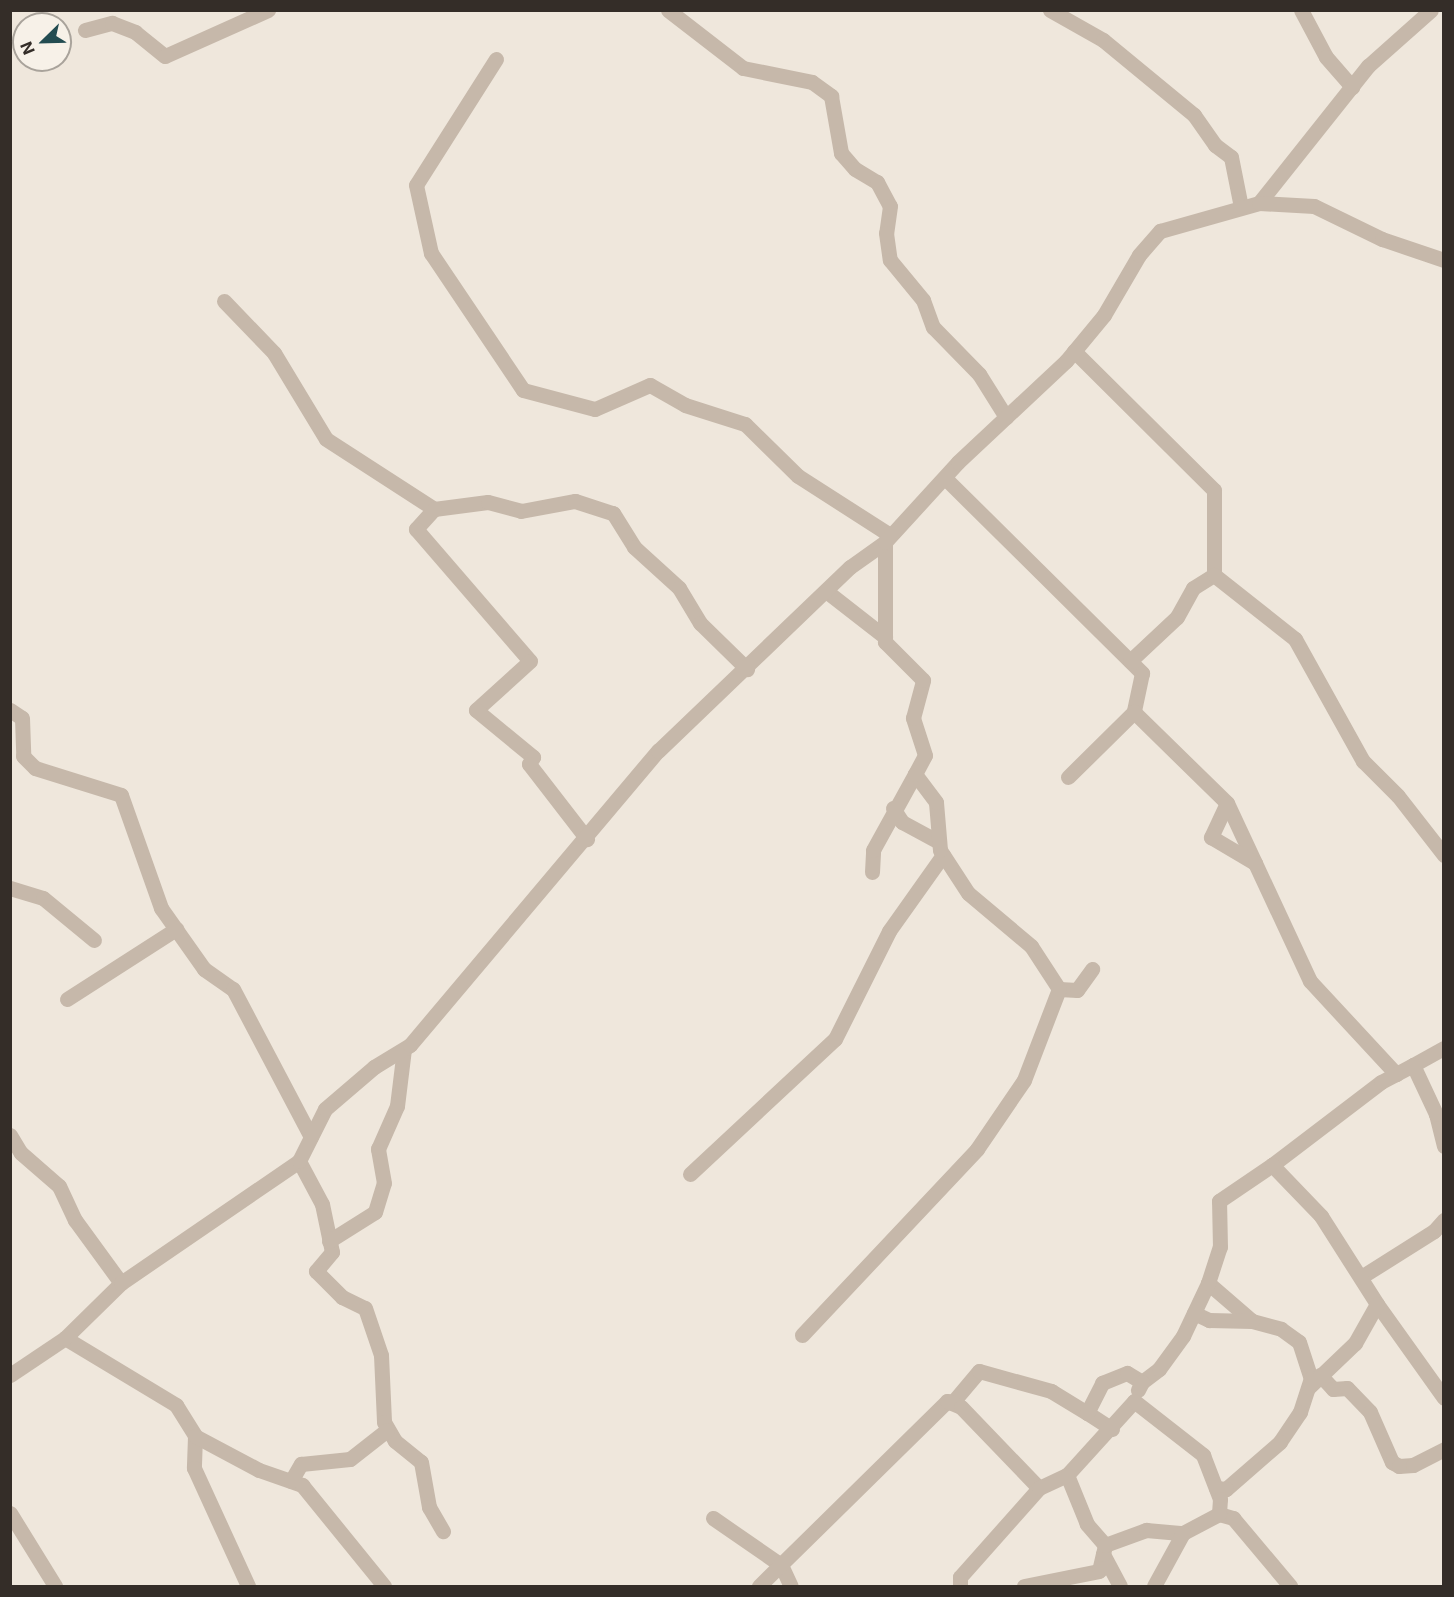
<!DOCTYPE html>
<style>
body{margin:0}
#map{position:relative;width:1454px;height:1597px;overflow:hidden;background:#efe7dc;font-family:Inter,sans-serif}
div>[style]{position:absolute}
.minor>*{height:15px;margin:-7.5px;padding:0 7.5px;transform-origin:7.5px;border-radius:7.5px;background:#c6b8aa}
span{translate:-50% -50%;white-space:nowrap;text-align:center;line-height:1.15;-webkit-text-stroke:6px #f7f1e8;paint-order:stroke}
.frame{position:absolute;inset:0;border:12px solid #342d28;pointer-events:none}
.north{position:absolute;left:12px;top:12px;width:60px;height:60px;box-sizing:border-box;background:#f7f1e8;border:2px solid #a9a39b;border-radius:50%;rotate:247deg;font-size:16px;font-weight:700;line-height:24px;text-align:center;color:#342d28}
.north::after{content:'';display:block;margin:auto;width:21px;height:27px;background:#234c51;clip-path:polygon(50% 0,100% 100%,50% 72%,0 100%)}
</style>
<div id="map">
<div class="minor">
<div style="left:668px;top:10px;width:95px;rotate:37.7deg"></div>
<div style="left:743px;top:68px;width:70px;rotate:11.5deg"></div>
<div style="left:812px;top:82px;width:24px;rotate:36deg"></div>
<div style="left:831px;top:96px;width:58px;rotate:80deg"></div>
<div style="left:841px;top:153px;width:21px;rotate:49deg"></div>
<div style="left:855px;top:169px;width:26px;rotate:31deg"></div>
<div style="left:877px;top:182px;width:27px;rotate:62deg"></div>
<div style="left:890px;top:206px;width:27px;rotate:98deg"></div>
<div style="left:886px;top:233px;width:27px;rotate:82deg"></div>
<div style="left:890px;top:260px;width:52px;rotate:50.5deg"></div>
<div style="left:923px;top:300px;width:29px;rotate:70deg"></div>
<div style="left:933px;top:327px;width:66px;rotate:45.6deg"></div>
<div style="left:979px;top:374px;width:51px;rotate:57.9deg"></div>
<div style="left:1050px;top:10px;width:61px;rotate:29.5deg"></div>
<div style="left:1103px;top:40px;width:118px;rotate:39.5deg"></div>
<div style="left:1194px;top:115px;width:37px;rotate:55deg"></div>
<div style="left:1215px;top:145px;width:20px;rotate:37deg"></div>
<div style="left:1231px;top:157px;width:51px;rotate:78.7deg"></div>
<div style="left:1301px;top:10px;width:53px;rotate:62deg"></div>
<div style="left:1326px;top:57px;width:40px;rotate:49deg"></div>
<div style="left:85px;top:30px;width:28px;rotate:-15deg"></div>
<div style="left:112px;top:23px;width:25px;rotate:21deg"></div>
<div style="left:135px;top:32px;width:38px;rotate:39deg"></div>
<div style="left:165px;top:56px;width:113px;rotate:-24.1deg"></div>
<div style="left:496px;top:59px;width:149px;rotate:122.4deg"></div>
<div style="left:416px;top:185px;width:70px;rotate:77.6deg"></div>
<div style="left:431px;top:253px;width:165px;rotate:56.1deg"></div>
<div style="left:523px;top:390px;width:74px;rotate:14.8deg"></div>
<div style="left:595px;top:409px;width:60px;rotate:-23.6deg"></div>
<div style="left:650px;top:385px;width:40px;rotate:29.7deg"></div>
<div style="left:685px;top:405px;width:63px;rotate:17.6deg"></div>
<div style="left:745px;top:424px;width:74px;rotate:44.5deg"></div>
<div style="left:798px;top:476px;width:109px;rotate:32.7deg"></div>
<div style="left:1259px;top:203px;width:175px;rotate:-51.5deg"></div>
<div style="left:1368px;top:66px;width:84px;rotate:-41.6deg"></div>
<div style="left:224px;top:301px;width:72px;rotate:46.1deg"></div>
<div style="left:274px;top:353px;width:100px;rotate:58.8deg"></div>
<div style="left:326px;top:439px;width:129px;rotate:32.9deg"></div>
<div style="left:434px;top:509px;width:54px;rotate:-7.4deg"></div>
<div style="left:488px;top:502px;width:34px;rotate:15deg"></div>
<div style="left:521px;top:511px;width:55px;rotate:-10.5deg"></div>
<div style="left:575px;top:501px;width:40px;rotate:18deg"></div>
<div style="left:613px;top:513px;width:40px;rotate:58deg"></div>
<div style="left:634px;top:547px;width:61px;rotate:42.3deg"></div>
<div style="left:679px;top:588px;width:41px;rotate:59deg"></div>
<div style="left:700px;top:623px;width:66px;rotate:44.4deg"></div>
<div style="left:1074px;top:351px;width:197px;rotate:44.8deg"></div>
<div style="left:1214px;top:490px;width:85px;rotate:90deg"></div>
<div style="left:946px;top:479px;width:276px;rotate:44.7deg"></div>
<div style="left:1142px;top:673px;width:40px;rotate:102deg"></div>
<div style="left:1134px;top:712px;width:130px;rotate:44.4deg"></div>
<div style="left:434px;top:509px;width:27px;rotate:132deg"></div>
<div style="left:416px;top:529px;width:174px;rotate:49.2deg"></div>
<div style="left:530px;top:661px;width:73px;rotate:137.8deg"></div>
<div style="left:476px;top:710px;width:74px;rotate:39.5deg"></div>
<div style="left:533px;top:757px;width:8px;rotate:120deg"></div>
<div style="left:529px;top:764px;width:95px;rotate:52.3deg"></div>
<div style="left:826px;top:591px;width:75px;rotate:37.9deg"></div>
<div style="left:1130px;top:661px;width:64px;rotate:-43.1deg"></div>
<div style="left:1177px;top:617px;width:33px;rotate:-61deg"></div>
<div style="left:1193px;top:588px;width:25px;rotate:-32deg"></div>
<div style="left:1214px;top:575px;width:103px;rotate:38.3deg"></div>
<div style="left:1295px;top:639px;width:140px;rotate:60.9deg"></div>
<div style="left:1363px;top:761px;width:49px;rotate:45deg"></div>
<div style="left:1398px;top:796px;width:75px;rotate:52.1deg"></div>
<div style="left:10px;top:710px;width:14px;rotate:34deg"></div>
<div style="left:22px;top:718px;width:38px;rotate:88deg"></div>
<div style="left:23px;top:756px;width:17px;rotate:45deg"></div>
<div style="left:35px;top:768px;width:90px;rotate:17.4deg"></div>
<div style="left:121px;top:795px;width:120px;rotate:70.5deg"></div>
<div style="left:161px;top:908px;width:75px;rotate:54.8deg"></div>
<div style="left:204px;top:969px;width:35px;rotate:35deg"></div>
<div style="left:233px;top:989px;width:167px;rotate:62.2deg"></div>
<div style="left:1068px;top:777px;width:93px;rotate:-44.6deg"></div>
<div style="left:893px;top:808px;width:17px;rotate:57deg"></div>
<div style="left:902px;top:822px;width:42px;rotate:28.4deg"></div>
<div style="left:1255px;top:863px;width:66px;rotate:-115deg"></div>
<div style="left:1227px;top:803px;width:38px;rotate:115deg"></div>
<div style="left:1211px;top:837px;width:51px;rotate:30.6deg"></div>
<div style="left:1255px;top:863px;width:130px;rotate:65deg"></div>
<div style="left:1310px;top:981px;width:127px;rotate:47.2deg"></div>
<div style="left:872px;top:872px;width:22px;rotate:-87deg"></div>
<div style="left:873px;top:850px;width:87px;rotate:-61.1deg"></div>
<div style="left:10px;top:888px;width:34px;rotate:17deg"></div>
<div style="left:43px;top:898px;width:66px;rotate:39.5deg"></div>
<div style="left:1059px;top:989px;width:18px;rotate:3deg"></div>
<div style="left:1077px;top:990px;width:26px;rotate:-54deg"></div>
<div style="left:67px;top:999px;width:130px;rotate:-32.7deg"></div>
<div style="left:1413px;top:1065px;width:35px;rotate:-29deg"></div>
<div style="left:1444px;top:1127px;width:15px;rotate:-122deg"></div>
<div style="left:1436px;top:1114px;width:33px;rotate:76deg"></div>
<div style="left:10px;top:1135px;width:21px;rotate:59deg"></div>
<div style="left:21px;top:1153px;width:50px;rotate:41deg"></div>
<div style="left:59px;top:1186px;width:38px;rotate:65deg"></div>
<div style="left:75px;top:1220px;width:78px;rotate:53.9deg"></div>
<div style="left:299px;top:1161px;width:49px;rotate:61.9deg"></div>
<div style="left:322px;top:1204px;width:49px;rotate:78.2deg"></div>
<div style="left:332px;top:1252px;width:25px;rotate:130deg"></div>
<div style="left:316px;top:1271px;width:37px;rotate:45deg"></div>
<div style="left:342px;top:1297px;width:25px;rotate:26deg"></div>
<div style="left:365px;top:1308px;width:50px;rotate:71.2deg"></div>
<div style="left:381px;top:1355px;width:67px;rotate:87.4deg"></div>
<div style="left:384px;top:1422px;width:22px;rotate:60deg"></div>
<div style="left:395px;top:1441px;width:33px;rotate:39deg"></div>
<div style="left:421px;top:1462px;width:46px;rotate:79.9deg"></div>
<div style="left:429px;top:1507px;width:28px;rotate:60deg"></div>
<div style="left:1272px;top:1165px;width:137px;rotate:-37.3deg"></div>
<div style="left:1381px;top:1082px;width:36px;rotate:-28deg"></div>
<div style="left:1413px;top:1065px;width:54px;rotate:64.9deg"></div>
<div style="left:690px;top:1174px;width:198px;rotate:-43deg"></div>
<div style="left:835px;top:1039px;width:121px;rotate:-63.4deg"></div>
<div style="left:889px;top:931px;width:93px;rotate:-54.6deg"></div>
<div style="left:329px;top:1241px;width:54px;rotate:-32.2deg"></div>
<div style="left:375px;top:1212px;width:30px;rotate:-73deg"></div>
<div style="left:384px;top:1183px;width:35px;rotate:-100deg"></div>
<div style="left:378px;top:1149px;width:47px;rotate:-66.2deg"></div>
<div style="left:397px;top:1106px;width:57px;rotate:-83deg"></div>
<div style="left:1361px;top:1277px;width:86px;rotate:-32.2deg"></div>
<div style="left:1434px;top:1231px;width:15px;rotate:-48deg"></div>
<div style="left:1208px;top:1283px;width:58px;rotate:40.8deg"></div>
<div style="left:1252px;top:1321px;width:30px;rotate:15deg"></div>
<div style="left:1281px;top:1329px;width:22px;rotate:36deg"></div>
<div style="left:1299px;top:1342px;width:38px;rotate:72deg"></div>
<div style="left:1311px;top:1378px;width:36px;rotate:108deg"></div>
<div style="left:1300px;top:1412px;width:36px;rotate:124deg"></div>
<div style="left:1280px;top:1442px;width:72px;rotate:139deg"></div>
<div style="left:1226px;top:1489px;width:10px;rotate:-174deg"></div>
<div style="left:1377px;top:1304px;width:115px;rotate:54.5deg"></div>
<div style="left:1194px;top:1313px;width:17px;rotate:25deg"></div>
<div style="left:1209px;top:1320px;width:43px;rotate:1.3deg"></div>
<div style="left:802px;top:1335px;width:255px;rotate:-46.7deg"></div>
<div style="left:977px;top:1149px;width:83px;rotate:-55.7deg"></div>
<div style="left:1024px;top:1080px;width:97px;rotate:-69deg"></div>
<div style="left:1059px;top:989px;width:51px;rotate:-123.1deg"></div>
<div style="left:1031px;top:946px;width:82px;rotate:-139.9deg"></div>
<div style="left:968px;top:893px;width:51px;rotate:-123.1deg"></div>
<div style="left:940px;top:850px;width:48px;rotate:-94.8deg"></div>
<div style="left:936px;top:802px;width:35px;rotate:-127deg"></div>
<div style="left:915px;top:774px;width:21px;rotate:-62deg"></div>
<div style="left:925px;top:755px;width:39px;rotate:-108deg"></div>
<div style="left:913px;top:718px;width:39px;rotate:-75deg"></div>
<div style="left:923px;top:680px;width:54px;rotate:-135deg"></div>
<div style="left:885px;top:642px;width:100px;rotate:-90deg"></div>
<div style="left:65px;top:1338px;width:130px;rotate:31.1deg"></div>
<div style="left:176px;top:1405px;width:36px;rotate:58deg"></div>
<div style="left:195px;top:1436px;width:32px;rotate:92deg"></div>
<div style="left:194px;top:1468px;width:130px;rotate:65.4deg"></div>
<div style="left:10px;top:1375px;width:66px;rotate:-33.9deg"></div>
<div style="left:65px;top:1338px;width:78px;rotate:-44.5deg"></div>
<div style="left:121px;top:1283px;width:216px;rotate:-34.4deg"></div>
<div style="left:299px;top:1161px;width:58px;rotate:-63.4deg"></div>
<div style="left:325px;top:1109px;width:65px;rotate:-40.6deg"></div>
<div style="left:374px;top:1067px;width:42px;rotate:-31.4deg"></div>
<div style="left:410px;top:1045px;width:385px;rotate:-49.9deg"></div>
<div style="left:658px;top:751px;width:266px;rotate:-43.8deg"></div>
<div style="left:850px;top:567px;width:43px;rotate:-35.5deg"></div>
<div style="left:885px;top:542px;width:108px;rotate:-47.6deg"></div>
<div style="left:958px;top:462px;width:148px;rotate:-43.1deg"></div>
<div style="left:1066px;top:361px;width:60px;rotate:-50.4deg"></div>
<div style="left:1104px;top:315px;width:69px;rotate:-59.7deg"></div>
<div style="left:1139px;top:255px;width:32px;rotate:-49deg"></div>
<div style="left:1160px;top:231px;width:103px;rotate:-15.8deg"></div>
<div style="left:1259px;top:203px;width:55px;rotate:3.1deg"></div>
<div style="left:1314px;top:206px;width:76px;rotate:25.9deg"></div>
<div style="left:1382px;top:239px;width:65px;rotate:18.7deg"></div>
<div style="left:1320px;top:1375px;width:19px;rotate:47deg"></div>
<div style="left:1333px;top:1389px;width:14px;rotate:-4deg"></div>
<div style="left:1347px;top:1388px;width:33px;rotate:46deg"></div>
<div style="left:1370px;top:1412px;width:55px;rotate:66.3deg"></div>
<div style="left:1392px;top:1462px;width:8px;rotate:30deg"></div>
<div style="left:1399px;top:1466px;width:14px;rotate:-4deg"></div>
<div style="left:1413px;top:1465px;width:35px;rotate:-27deg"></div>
<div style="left:1142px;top:1382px;width:21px;rotate:-37deg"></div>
<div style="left:1159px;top:1369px;width:41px;rotate:-54deg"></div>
<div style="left:1183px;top:1336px;width:59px;rotate:-64.7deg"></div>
<div style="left:1208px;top:1283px;width:38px;rotate:-72deg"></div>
<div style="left:1220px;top:1247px;width:46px;rotate:-91.2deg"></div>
<div style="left:1219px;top:1201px;width:64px;rotate:-34.2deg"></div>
<div style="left:1272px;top:1165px;width:71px;rotate:46.1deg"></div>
<div style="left:1321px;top:1216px;width:104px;rotate:57.5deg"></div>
<div style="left:1377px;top:1304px;width:45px;rotate:119.4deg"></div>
<div style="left:1355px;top:1343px;width:64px;rotate:136.3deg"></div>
<div style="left:952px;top:1403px;width:42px;rotate:-49.8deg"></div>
<div style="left:979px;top:1371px;width:75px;rotate:15.5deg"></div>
<div style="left:1051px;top:1391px;width:42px;rotate:31.4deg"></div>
<div style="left:1112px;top:1429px;width:30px;rotate:-147deg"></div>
<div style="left:1087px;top:1413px;width:34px;rotate:-63deg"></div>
<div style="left:1102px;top:1383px;width:27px;rotate:-22deg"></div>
<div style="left:1127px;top:1373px;width:17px;rotate:31deg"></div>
<div style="left:1142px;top:1382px;width:9px;rotate:117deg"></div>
<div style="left:195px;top:1436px;width:72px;rotate:28deg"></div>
<div style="left:259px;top:1470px;width:46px;rotate:19.2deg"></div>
<div style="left:302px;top:1485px;width:130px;rotate:50.9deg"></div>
<div style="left:291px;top:1481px;width:20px;rotate:-60deg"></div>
<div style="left:301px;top:1464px;width:49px;rotate:-5.8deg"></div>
<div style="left:350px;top:1459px;width:47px;rotate:-38.1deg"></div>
<div style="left:10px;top:1513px;width:86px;rotate:58.3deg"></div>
<div style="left:1219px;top:1514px;width:15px;rotate:16deg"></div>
<div style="left:1233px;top:1518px;width:89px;rotate:50deg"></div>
<div style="left:713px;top:1518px;width:83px;rotate:34.7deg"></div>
<div style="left:781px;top:1565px;width:23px;rotate:65deg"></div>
<div style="left:1105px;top:1545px;width:28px;rotate:-131deg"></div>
<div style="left:1087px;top:1524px;width:53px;rotate:-112.2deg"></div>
<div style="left:1067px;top:1475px;width:100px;rotate:-47.8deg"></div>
<div style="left:1134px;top:1401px;width:88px;rotate:38deg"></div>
<div style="left:1203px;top:1455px;width:47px;rotate:68.9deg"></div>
<div style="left:1220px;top:1499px;width:15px;rotate:94deg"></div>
<div style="left:1219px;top:1514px;width:41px;rotate:152.2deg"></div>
<div style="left:759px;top:1586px;width:264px;rotate:-44.5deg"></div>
<div style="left:947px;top:1401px;width:15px;rotate:23deg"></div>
<div style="left:961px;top:1407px;width:112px;rotate:46.1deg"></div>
<div style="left:960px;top:1586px;width:9px;rotate:-90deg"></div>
<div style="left:960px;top:1577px;width:119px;rotate:-48.4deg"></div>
<div style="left:1039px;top:1488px;width:31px;rotate:-25deg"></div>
<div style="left:1024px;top:1586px;width:76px;rotate:-11.3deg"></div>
<div style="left:1099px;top:1571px;width:17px;rotate:-77deg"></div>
<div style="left:1120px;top:1586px;width:36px;rotate:-118deg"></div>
<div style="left:1103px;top:1554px;width:9px;rotate:-77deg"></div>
<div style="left:1105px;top:1545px;width:44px;rotate:-20.1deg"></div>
<div style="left:1146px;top:1530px;width:37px;rotate:5deg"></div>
<div style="left:1183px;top:1533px;width:60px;rotate:118.7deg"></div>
</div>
<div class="frame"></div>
<div class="north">N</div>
</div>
